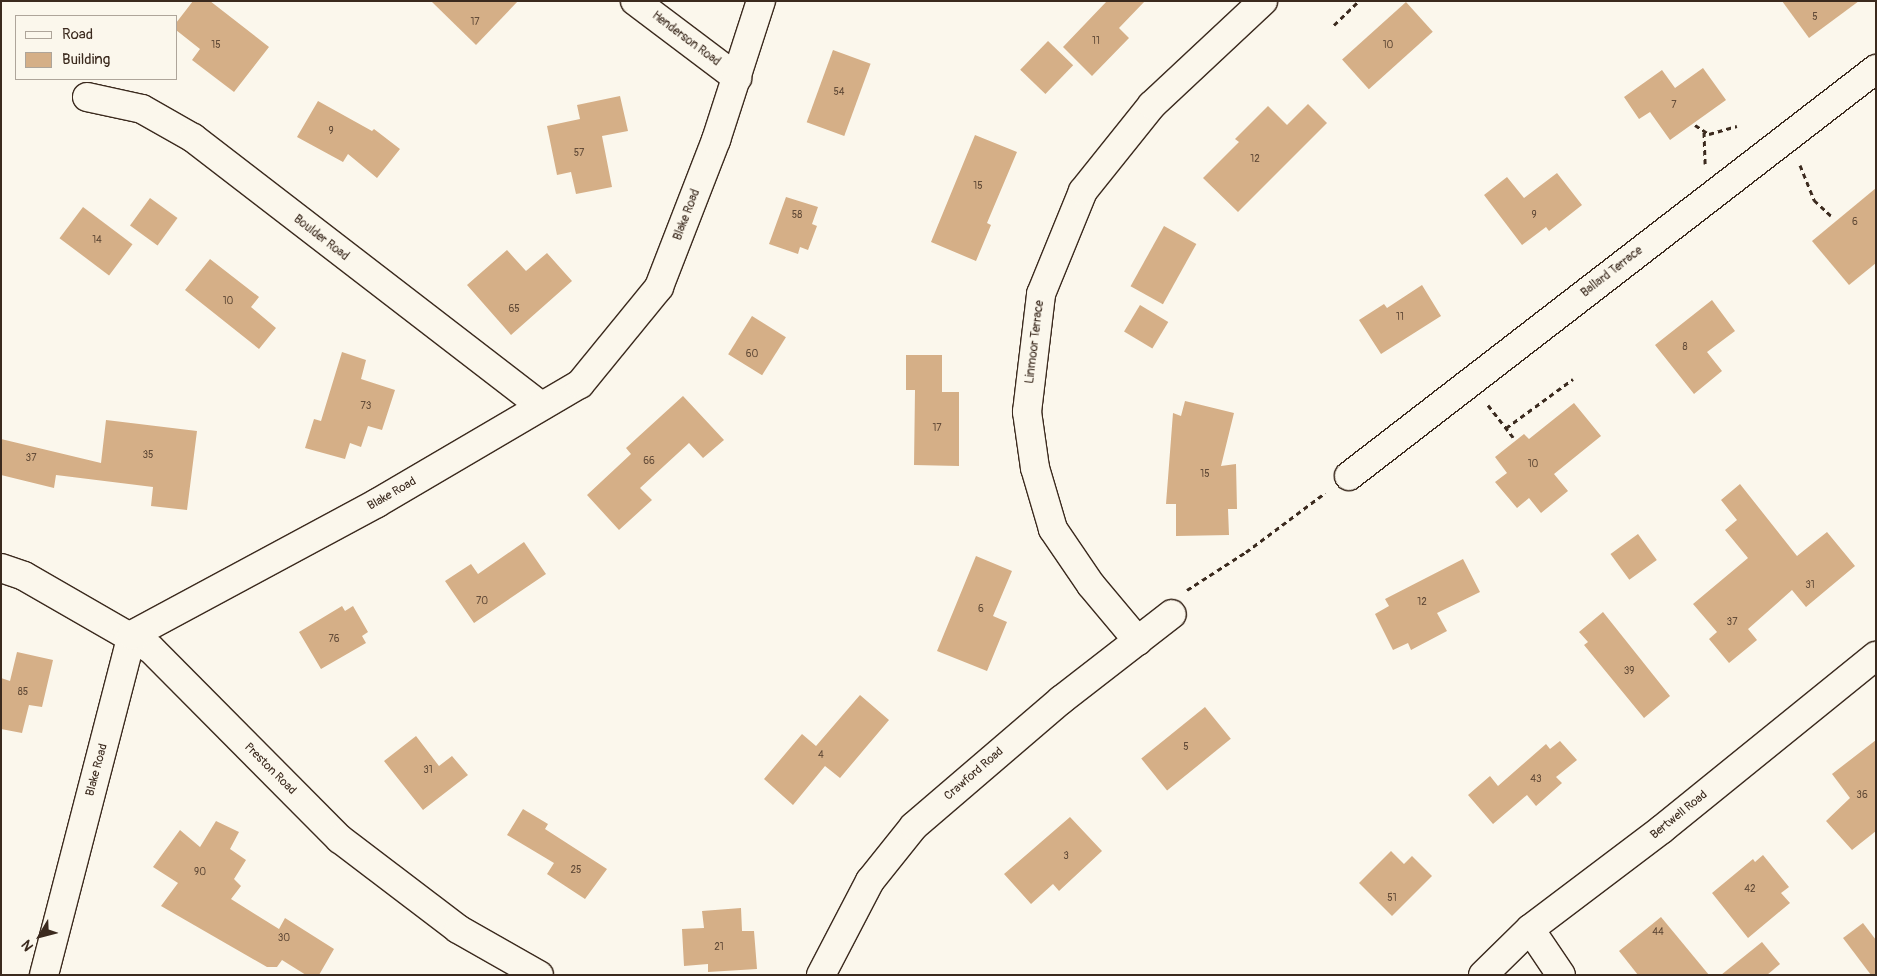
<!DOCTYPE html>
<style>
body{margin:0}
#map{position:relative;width:1877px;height:976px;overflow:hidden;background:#fbf7ec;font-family:Pangolin,sans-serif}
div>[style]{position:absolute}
.building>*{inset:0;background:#d5af87;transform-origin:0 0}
.path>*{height:3px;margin-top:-1.5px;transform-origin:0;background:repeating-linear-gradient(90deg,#3b2a1e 0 5px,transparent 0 9px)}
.roads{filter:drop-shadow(1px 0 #3b2a1e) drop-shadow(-1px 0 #3b2a1e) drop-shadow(0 1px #3b2a1e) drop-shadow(0 -1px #3b2a1e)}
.minor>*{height:28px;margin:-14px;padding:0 14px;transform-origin:14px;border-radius:14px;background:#fbf7ec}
span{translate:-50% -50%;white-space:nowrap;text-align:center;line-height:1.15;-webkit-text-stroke:5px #fbf7ec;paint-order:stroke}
.number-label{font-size:10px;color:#624b38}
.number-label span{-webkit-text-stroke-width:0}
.street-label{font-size:12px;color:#3b2a1e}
.frame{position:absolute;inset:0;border:2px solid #3b2a1e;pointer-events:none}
.legend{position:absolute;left:15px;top:15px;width:162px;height:65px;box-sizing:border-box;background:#fbf7ec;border:1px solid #aea59a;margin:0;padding:6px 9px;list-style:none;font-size:15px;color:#3b2a1e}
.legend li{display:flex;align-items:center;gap:10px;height:25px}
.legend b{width:25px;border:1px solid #aea59a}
.north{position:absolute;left:15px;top:911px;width:50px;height:50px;-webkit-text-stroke:4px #fbf7ec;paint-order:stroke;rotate:233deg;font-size:14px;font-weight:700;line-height:20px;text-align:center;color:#3b2a1e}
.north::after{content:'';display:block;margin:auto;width:18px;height:22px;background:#3b2a1e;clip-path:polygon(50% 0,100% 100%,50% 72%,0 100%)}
</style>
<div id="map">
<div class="building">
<div style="clip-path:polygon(193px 1px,210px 1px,269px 47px,234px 92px,192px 60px,200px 49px,176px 30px,176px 23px)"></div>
<div style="clip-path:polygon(431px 1px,518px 1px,476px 45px)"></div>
<div style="clip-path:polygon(1107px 1px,1145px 1px,1119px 28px,1129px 38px,1092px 76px,1063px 47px)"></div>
<div style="clip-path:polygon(1782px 1px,1859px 1px,1809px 38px)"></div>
<div style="left:1406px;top:2px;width:40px;height:86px;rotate:48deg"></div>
<div style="left:1048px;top:41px;width:35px;height:40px;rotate:44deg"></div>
<div style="left:833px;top:50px;width:40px;height:77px;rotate:20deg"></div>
<div style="clip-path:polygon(1703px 68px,1726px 100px,1670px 140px,1650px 112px,1639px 119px,1624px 97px,1662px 70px,1675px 88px)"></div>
<div style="clip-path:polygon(620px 96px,628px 131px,602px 136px,612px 187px,576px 194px,571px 172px,557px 175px,547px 126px,580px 119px,577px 105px)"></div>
<div style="clip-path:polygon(318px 101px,372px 131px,374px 129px,400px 149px,377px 178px,348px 154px,343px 162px,297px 137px)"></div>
<div style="clip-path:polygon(1308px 104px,1327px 123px,1238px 212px,1203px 178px,1239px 142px,1235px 139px,1268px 106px,1287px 125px)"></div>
<div style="clip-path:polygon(975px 135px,1017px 152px,987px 223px,991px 225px,976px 261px,931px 242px)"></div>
<div style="clip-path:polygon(1557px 173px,1582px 205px,1549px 231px,1546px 227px,1522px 245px,1484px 195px,1507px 177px,1524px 198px)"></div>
<div style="clip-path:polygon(1876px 188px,1876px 263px,1849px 285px,1812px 241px)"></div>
<div style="clip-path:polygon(786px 197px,818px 207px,812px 224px,817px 226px,808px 250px,800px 247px,798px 254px,769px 244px)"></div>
<div style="left:150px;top:198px;width:34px;height:34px;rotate:36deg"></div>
<div style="left:83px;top:207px;width:62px;height:39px;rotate:37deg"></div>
<div style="left:1164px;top:226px;width:37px;height:69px;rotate:29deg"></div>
<div style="clip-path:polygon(507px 250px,526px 271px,547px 253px,572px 281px,511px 335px,467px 285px)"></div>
<div style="clip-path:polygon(210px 259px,259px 297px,251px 307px,276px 328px,259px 349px,185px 290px)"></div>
<div style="clip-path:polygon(1422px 285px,1441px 316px,1381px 354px,1359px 320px,1384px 304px,1387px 308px)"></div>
<div style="clip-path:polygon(1712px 300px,1735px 331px,1707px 352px,1722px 371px,1694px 394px,1655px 345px)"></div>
<div style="left:1140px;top:305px;width:33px;height:31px;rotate:31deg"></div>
<div style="left:752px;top:316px;width:40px;height:45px;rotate:32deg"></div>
<div style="clip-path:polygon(342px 352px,366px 360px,361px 379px,395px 390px,382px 430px,368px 426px,361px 447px,350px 443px,345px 459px,305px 448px,314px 419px,321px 421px)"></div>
<div style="clip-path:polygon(906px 355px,942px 355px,942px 392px,959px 392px,959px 466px,914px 465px,915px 390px,906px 390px)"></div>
<div style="clip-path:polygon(683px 396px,724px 440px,703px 458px,689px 443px,640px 488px,652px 500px,619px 530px,587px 495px,631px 454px,626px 448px)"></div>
<div style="clip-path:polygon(1185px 401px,1234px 413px,1221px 466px,1236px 464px,1237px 509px,1228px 509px,1229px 535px,1176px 536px,1176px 504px,1166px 504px,1173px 413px,1181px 416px)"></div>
<div style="clip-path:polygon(1574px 403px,1601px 436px,1554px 474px,1568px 491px,1541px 513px,1529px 498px,1517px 508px,1495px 482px,1507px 473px,1495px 457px,1524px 434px,1529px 439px)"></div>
<div style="clip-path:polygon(106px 420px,197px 431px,187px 510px,151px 506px,153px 487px,56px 475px,54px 488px,1px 475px,1px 439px,101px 463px)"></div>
<div style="clip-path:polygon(1740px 484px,1797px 556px,1827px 532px,1855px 566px,1806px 607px,1792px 590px,1748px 629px,1757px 640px,1729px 663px,1709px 639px,1717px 632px,1693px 604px,1748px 558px,1725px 530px,1737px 520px,1721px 500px)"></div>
<div style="left:1638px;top:534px;width:32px;height:34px;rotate:54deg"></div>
<div style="clip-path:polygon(524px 542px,546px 574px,474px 623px,445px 581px,471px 564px,478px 574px)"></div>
<div style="clip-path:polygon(976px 556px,1012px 571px,993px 616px,1007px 622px,987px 671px,937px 651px)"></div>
<div style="clip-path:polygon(1463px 559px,1480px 592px,1437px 613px,1447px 631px,1411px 650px,1408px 643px,1393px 650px,1375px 614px,1389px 606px,1385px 599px)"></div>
<div style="clip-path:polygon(342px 606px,345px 611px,353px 606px,368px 632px,362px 636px,366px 643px,321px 669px,299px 632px)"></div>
<div style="clip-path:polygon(1603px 612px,1670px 696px,1644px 718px,1584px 645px,1588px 642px,1579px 632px)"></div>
<div style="clip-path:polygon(17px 652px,53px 660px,42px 707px,29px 705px,22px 733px,1px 729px,1px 678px,10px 681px)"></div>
<div style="clip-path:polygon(860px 695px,889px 720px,840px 778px,825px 766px,793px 805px,764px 779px,802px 734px,816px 746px)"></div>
<div style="left:1205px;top:707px;width:41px;height:82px;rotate:51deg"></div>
<div style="clip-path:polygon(416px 736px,439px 766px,452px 756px,468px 775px,423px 810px,384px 761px)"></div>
<div style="clip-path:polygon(1876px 740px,1876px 831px,1852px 850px,1826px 821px,1850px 798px,1832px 774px)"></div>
<div style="clip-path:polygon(1560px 741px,1577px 760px,1556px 777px,1562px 783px,1536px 806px,1527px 795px,1493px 824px,1468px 795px,1490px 776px,1498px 786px,1546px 744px,1550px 749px)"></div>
<div style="clip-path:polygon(523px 809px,548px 824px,545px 829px,607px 869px,585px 899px,547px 874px,554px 863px,507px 835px)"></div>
<div style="clip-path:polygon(1070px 817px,1102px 851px,1059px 891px,1053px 884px,1031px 904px,1004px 874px)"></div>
<div style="clip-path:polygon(216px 821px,239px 832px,230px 849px,246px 860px,234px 879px,241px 886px,231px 899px,279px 929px,285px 918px,334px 949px,319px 975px,306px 975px,282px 960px,277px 967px,267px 967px,161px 906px,178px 883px,153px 867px,180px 830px,200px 847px)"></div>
<div style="clip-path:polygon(1391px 851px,1404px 864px,1412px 856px,1432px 876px,1392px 916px,1359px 883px)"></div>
<div style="clip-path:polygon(1763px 855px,1789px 887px,1781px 893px,1790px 903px,1748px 938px,1712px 893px,1753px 859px,1755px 862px)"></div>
<div style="clip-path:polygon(741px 908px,742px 931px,754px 931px,757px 969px,708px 972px,708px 964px,684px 966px,682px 929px,704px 928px,702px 911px)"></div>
<div style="clip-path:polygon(1661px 917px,1709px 975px,1638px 975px,1619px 951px)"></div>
<div style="clip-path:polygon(1863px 923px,1876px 940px,1876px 975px,1871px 975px,1843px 938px)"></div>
<div style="clip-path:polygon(1762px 942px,1780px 964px,1767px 975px,1721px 975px)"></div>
</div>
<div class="path">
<div style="left:1334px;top:25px;width:35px;rotate:-44deg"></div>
<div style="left:1695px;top:125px;width:17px;rotate:33deg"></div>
<div style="left:1709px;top:134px;width:29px;rotate:-16deg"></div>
<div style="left:1704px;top:132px;width:32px;rotate:88deg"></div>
<div style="left:1800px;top:165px;width:38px;rotate:68deg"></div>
<div style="left:1814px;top:200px;width:23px;rotate:43deg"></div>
<div style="left:1488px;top:405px;width:41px;rotate:52deg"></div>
<div style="left:1506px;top:428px;width:83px;rotate:-36.2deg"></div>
<div style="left:1187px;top:590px;width:70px;rotate:-32.8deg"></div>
<div style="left:1246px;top:552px;width:99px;rotate:-36.8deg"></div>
</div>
<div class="roads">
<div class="minor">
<div style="left:635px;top:1px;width:128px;rotate:37deg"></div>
<div style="left:87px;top:97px;width:56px;rotate:12.3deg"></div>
<div style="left:142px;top:109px;width:59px;rotate:29.6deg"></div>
<div style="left:193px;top:138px;width:439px;rotate:37.6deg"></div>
<div style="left:1349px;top:476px;width:666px;rotate:-37.68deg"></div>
<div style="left:1px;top:568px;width:24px;rotate:19deg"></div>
<div style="left:24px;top:576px;width:146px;rotate:29.9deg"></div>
<div style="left:151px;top:649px;width:268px;rotate:45.2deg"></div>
<div style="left:340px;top:839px;width:148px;rotate:37.3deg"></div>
<div style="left:458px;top:929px;width:93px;rotate:29.6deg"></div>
<div style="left:1138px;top:641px;width:73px;rotate:-130deg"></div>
<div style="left:1091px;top:585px;width:68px;rotate:-124.2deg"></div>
<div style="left:1053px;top:529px;width:64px;rotate:-106.4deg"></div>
<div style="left:1035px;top:468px;width:57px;rotate:-98.1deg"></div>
<div style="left:1027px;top:412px;width:119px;rotate:-83.2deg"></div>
<div style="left:1041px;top:294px;width:111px;rotate:-67.8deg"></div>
<div style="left:1083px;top:191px;width:110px;rotate:-51.3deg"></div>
<div style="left:1152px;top:105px;width:152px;rotate:-43.1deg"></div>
<div style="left:1530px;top:929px;width:55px;rotate:56deg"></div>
<div style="left:44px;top:975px;width:351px;rotate:-75.5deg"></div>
<div style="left:132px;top:635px;width:278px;rotate:-28.3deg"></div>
<div style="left:377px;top:503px;width:235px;rotate:-30.4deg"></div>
<div style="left:580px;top:384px;width:125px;rotate:-50.8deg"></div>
<div style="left:659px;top:287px;width:158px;rotate:-68.8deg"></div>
<div style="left:716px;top:140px;width:146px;rotate:-72.1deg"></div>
<div style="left:821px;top:975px;width:106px;rotate:-62.5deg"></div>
<div style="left:870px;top:881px;width:70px;rotate:-51.3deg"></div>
<div style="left:914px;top:826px;width:194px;rotate:-40.6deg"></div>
<div style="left:1061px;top:700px;width:140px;rotate:-37.8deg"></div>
<div style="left:1483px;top:975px;width:66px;rotate:-44.4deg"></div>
<div style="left:1530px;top:929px;width:166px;rotate:-37.1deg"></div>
<div style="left:1662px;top:829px;width:275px;rotate:-39deg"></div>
</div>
</div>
<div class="number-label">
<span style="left:1815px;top:18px">5</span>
<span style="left:475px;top:23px">17</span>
<span style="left:1096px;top:42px">11</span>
<span style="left:216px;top:46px">15</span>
<span style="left:1388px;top:46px">10</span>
<span style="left:839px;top:93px">54</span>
<span style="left:1674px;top:106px">7</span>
<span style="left:331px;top:132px">9</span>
<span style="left:579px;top:154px">57</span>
<span style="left:1255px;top:160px">12</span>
<span style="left:978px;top:187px">15</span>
<span style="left:797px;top:216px">58</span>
<span style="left:1534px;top:216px">9</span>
<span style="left:1855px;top:223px">6</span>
<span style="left:97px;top:241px">14</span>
<span style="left:228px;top:302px">10</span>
<span style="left:514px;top:310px">65</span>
<span style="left:1400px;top:318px">11</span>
<span style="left:1685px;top:348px">8</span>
<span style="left:752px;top:355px">60</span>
<span style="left:366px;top:407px">73</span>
<span style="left:937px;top:429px">17</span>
<span style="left:148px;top:456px">35</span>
<span style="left:31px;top:459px">37</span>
<span style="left:649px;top:462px">66</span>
<span style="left:1533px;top:465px">10</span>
<span style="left:1205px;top:475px">15</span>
<span style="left:1810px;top:586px">31</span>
<span style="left:482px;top:602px">70</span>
<span style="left:1422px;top:603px">12</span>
<span style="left:981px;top:610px">6</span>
<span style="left:1732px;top:623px">37</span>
<span style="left:334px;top:640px">76</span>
<span style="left:1629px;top:672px">39</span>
<span style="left:23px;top:693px">85</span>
<span style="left:1186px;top:748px">5</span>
<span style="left:821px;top:756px">4</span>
<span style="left:428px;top:771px">31</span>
<span style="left:1536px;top:780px">43</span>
<span style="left:1862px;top:796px">36</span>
<span style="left:1066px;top:857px">3</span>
<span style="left:576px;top:871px">25</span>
<span style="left:200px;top:873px">90</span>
<span style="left:1750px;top:890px">42</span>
<span style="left:1392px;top:899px">51</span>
<span style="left:1658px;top:933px">44</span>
<span style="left:284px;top:939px">30</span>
<span style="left:719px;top:948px">21</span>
</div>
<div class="street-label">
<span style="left:686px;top:39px;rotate:37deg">Henderson Road</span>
<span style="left:687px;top:215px;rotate:-69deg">Blake Road</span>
<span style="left:321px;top:238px;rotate:38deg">Boulder Road</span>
<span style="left:1612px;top:272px;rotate:-38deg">Ballard Terrace</span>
<span style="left:1035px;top:342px;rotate:-83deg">Linmoor Terrace</span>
<span style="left:392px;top:494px;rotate:-30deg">Blake Road</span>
<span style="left:270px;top:769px;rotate:45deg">Preston Road</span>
<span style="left:97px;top:770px;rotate:-75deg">Blake Road</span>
<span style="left:974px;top:774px;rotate:-41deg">Crawford Road</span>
<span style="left:1679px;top:815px;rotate:-39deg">Bertwell Road</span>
</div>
<div class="frame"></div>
<ul class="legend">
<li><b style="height:6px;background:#fbf7ec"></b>Road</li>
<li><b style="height:14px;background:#d5af87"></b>Building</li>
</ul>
<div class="north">N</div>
</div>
